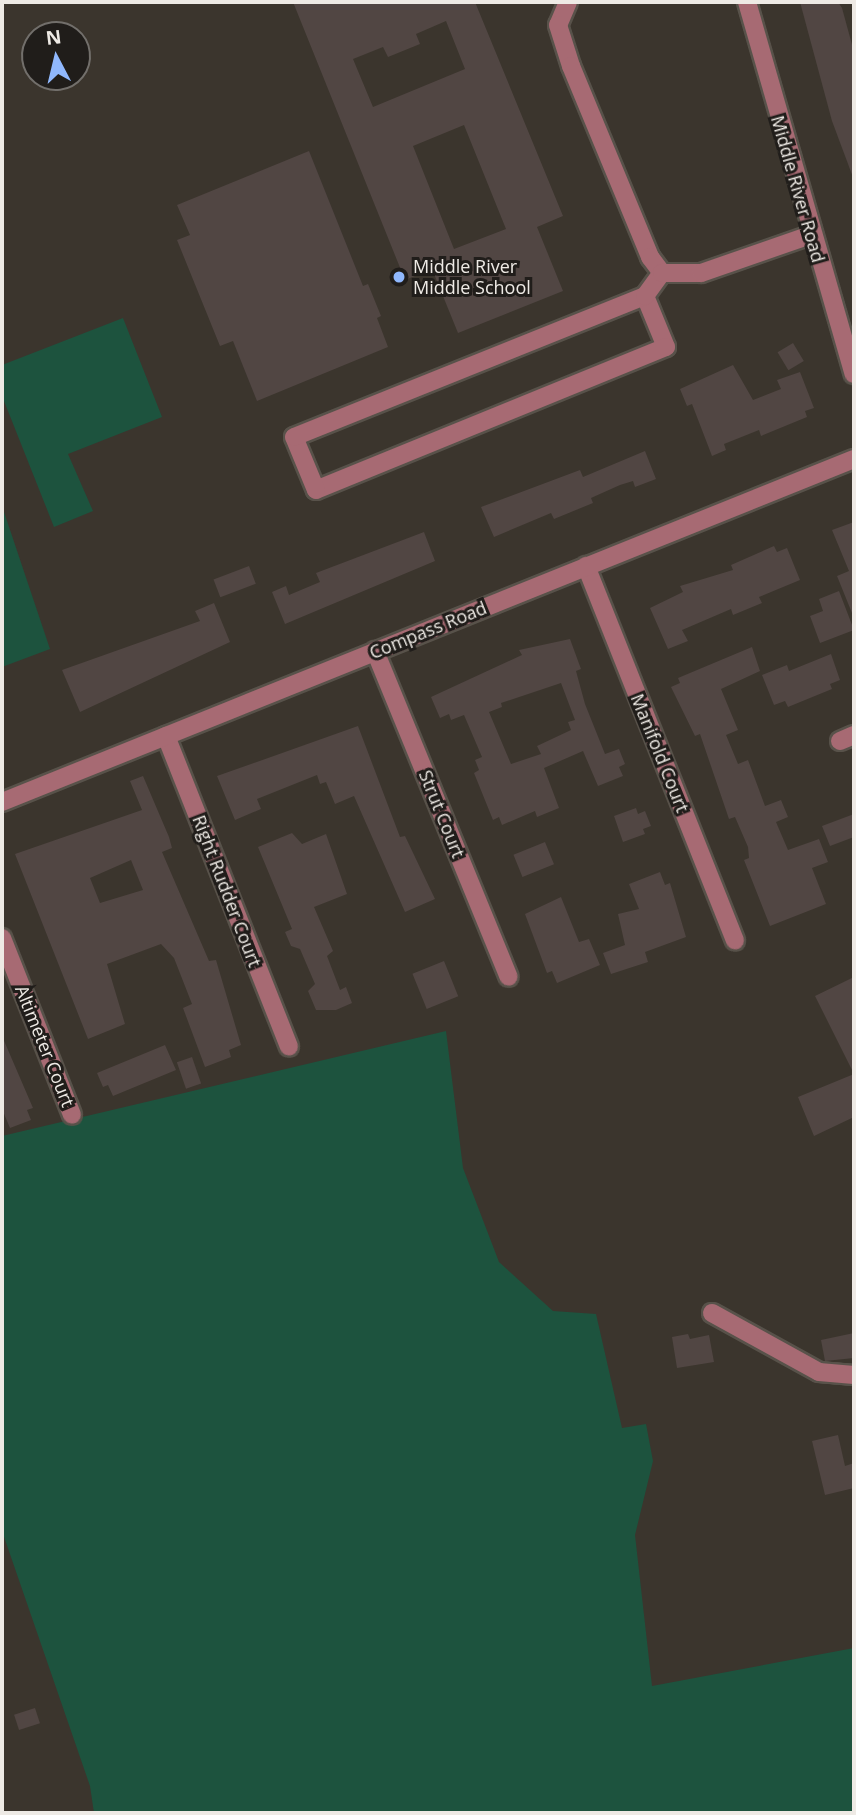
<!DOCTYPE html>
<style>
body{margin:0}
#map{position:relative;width:856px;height:1815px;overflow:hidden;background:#3b352d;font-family:"Open Sans",sans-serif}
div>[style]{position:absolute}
.green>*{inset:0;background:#1d533e}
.building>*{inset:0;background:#514643;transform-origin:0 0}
.roads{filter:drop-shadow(2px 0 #58524a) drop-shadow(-2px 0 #58524a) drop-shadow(0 2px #58524a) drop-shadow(0 -2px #58524a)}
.minor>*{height:18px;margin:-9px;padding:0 9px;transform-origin:9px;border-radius:9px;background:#a76a73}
.dots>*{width:19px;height:19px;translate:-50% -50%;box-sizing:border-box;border:4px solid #201d1a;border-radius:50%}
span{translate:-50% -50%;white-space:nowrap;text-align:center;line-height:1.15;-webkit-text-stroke:6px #201d1a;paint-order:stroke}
.street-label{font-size:18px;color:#eeeae5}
.poi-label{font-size:18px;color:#eeeae5}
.left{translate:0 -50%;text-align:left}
.frame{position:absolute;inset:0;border:4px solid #eeeae5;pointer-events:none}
.north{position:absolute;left:21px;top:21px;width:70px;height:70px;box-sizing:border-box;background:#201d1a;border:2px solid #726f6b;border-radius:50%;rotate:353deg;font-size:19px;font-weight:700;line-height:28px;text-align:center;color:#eeeae5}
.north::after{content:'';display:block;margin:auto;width:24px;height:32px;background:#90b8fd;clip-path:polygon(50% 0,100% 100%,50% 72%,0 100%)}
</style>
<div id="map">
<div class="green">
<div style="clip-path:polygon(123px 318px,162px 417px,68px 454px,93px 511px,54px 527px,2px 396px,2px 365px)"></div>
<div style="clip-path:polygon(2px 506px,50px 649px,2px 667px)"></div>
<div style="clip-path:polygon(446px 1031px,463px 1168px,499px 1262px,553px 1311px,596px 1314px,622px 1428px,646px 1424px,653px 1461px,635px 1535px,652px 1686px,854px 1648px,854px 1813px,94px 1813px,90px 1786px,2px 1531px,2px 1136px)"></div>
</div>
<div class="building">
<div style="clip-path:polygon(evenodd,293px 2px,475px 2px,563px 216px,537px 227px,563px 291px,458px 333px,432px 269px,405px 280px,293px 2px,446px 21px,465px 69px,373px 107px,353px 59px,383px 47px,388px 57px,420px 44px,416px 34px,446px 21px,293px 2px,464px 125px,506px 229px,454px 249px,413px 146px,464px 125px)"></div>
<div style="clip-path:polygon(800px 2px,838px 2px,842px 8px,854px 52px,854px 180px,832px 121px)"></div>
<div style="clip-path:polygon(309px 151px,363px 286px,368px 284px,381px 316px,377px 318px,388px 347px,257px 401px,233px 341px,220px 346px,177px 240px,190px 235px,177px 205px)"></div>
<div style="left:793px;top:343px;width:21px;height:18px;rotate:59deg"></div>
<div style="clip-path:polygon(733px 365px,753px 400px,781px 389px,777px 380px,800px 372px,814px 408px,805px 411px,807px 417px,761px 436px,759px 430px,724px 444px,726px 450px,712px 456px,692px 404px,687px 406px,680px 389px)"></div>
<div style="clip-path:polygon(645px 451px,656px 479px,635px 487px,633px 481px,620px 485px,591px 498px,593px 503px,554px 519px,551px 513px,494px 537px,481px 507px,580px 470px,583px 477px)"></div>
<div style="clip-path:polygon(854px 522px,854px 618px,837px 576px,849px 571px,832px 530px)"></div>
<div style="clip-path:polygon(424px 532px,435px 561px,285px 624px,272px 592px,286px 586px,289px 595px,320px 582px,316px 573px)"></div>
<div style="clip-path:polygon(774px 546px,777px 552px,787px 548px,800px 580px,759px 597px,762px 603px,733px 615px,731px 609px,682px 630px,688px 641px,668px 649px,650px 608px,683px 592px,680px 586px,733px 570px,731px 565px)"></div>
<div style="left:249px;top:566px;width:19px;height:38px;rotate:69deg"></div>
<div style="clip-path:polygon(839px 591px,854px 630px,820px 643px,810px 616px,823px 611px,819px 599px)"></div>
<div style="clip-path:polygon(214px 603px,230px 642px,80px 712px,62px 670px,200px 621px,195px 611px)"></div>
<div style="clip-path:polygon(evenodd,570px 639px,581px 669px,576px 671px,585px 704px,605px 754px,619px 749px,625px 764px,619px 767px,623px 776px,598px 786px,583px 751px,544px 768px,559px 808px,537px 817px,535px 811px,502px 825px,499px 817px,493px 820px,474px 773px,479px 770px,475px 760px,482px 757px,464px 715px,451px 720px,449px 714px,440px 718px,431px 697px,522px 655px,519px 650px,570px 639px,561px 683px,575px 720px,568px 722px,571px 730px,537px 746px,541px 754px,511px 764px,489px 712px,502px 707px,501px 703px,561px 683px)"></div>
<div style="clip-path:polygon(752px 647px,760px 671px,721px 689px,738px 730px,726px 735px,738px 764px,748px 760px,765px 806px,781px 800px,788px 817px,776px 822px,788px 850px,819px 839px,828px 862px,812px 868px,826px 904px,770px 926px,744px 860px,749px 858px,748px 847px,735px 817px,729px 819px,700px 734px,695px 736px,671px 687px,680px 683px,678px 678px)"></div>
<div style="clip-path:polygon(831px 654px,840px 680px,830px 684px,832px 689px,788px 707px,785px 701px,774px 705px,762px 675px,787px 665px,789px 671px)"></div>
<div style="clip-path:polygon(358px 726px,400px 837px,405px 836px,435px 899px,405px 912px,354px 796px,335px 804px,326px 782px,320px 784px,317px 775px,257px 799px,261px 809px,235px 820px,217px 776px)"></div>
<div style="clip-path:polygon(evenodd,143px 776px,169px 837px,172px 848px,162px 852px,209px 961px,216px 960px,241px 1045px,229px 1050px,231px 1057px,205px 1067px,183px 1008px,192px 1004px,174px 958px,161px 944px,107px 964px,125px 1024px,88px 1039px,15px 854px,142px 810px,130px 781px,143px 776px,131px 860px,143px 890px,100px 903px,90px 878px,131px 860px)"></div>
<div style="clip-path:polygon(636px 808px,638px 814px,645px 811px,651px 826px,643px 829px,645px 834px,623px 842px,614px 816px)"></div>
<div style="clip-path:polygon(854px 814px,854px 837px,830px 846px,822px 826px)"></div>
<div style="clip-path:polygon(292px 833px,302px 844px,326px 834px,347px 894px,314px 907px,333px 951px,327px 956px,340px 990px,346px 987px,352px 1003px,336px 1010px,316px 1010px,308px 991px,315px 984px,300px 949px,291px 946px,285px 932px,292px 929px,258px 847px)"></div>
<div style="left:545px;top:842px;width:24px;height:34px;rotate:68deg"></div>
<div style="clip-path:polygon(660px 872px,665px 885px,670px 883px,686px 937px,645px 952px,648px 962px,611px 974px,603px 953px,625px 945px,618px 914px,639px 909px,629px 884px)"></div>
<div style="clip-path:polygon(561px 897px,579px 942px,589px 939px,600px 965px,557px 983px,552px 971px,547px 973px,525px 914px)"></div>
<div style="left:444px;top:961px;width:38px;height:34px;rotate:68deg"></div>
<div style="clip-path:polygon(854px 977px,854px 1117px,814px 1136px,798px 1097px,854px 1074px,815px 996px)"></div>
<div style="clip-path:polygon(2px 1036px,33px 1108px,27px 1110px,31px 1120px,10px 1128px,2px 1109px)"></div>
<div style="clip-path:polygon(165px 1045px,176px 1070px,113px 1096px,108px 1085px,103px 1087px,97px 1073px)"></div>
<div style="left:192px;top:1057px;width:28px;height:16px;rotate:71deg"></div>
<div style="clip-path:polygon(854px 1333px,854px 1358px,825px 1361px,821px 1340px)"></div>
<div style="clip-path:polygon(688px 1334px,690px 1339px,709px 1335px,714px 1362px,677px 1368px,672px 1337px)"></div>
<div style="clip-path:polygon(838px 1435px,845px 1466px,854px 1463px,854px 1488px,825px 1495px,812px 1441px)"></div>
<div style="left:35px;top:1708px;width:16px;height:22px;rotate:72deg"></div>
</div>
<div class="roads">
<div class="minor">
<div style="left:568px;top:2px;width:25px;rotate:113deg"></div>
<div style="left:558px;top:25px;width:43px;rotate:72.4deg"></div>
<div style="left:571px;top:66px;width:207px;rotate:67.5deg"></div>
<div style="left:650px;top:257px;width:20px;rotate:53deg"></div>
<div style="left:747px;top:2px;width:387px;rotate:74deg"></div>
<div style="left:645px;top:296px;width:55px;rotate:67.6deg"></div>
<div style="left:666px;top:347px;width:378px;rotate:157.8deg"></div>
<div style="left:316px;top:490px;width:57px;rotate:-112.5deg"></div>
<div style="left:294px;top:437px;width:378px;rotate:-21.9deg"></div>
<div style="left:645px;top:296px;width:29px;rotate:-54deg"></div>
<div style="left:662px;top:273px;width:39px"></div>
<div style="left:701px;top:273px;width:116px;rotate:-19.1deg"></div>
<div style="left:586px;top:566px;width:403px;rotate:68.3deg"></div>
<div style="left:375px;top:651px;width:352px;rotate:67.7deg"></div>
<div style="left:166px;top:736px;width:334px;rotate:68.4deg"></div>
<div style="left:840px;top:741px;width:15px;rotate:-23deg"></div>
<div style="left:2px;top:802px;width:918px;rotate:-21.93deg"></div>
<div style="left:2px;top:938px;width:190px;rotate:68.4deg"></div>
<div style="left:712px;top:1313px;width:122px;rotate:28.9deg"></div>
<div style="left:819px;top:1372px;width:35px;rotate:5deg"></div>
</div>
</div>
<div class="dots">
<div style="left:399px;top:277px;background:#90b8fd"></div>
</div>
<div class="street-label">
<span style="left:798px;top:189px;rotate:74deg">Middle River Road</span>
<span style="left:428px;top:630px;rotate:-22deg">Compass Road</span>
<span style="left:660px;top:753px;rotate:68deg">Manifold Court</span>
<span style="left:442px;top:814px;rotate:68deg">Strut Court</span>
<span style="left:227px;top:891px;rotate:69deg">Right Rudder Court</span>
<span style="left:45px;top:1046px;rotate:68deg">Altimeter Court</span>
</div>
<div class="poi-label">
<span class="left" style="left:413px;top:277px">Middle River<br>Middle School</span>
</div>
<div class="frame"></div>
<div class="north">N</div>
</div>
